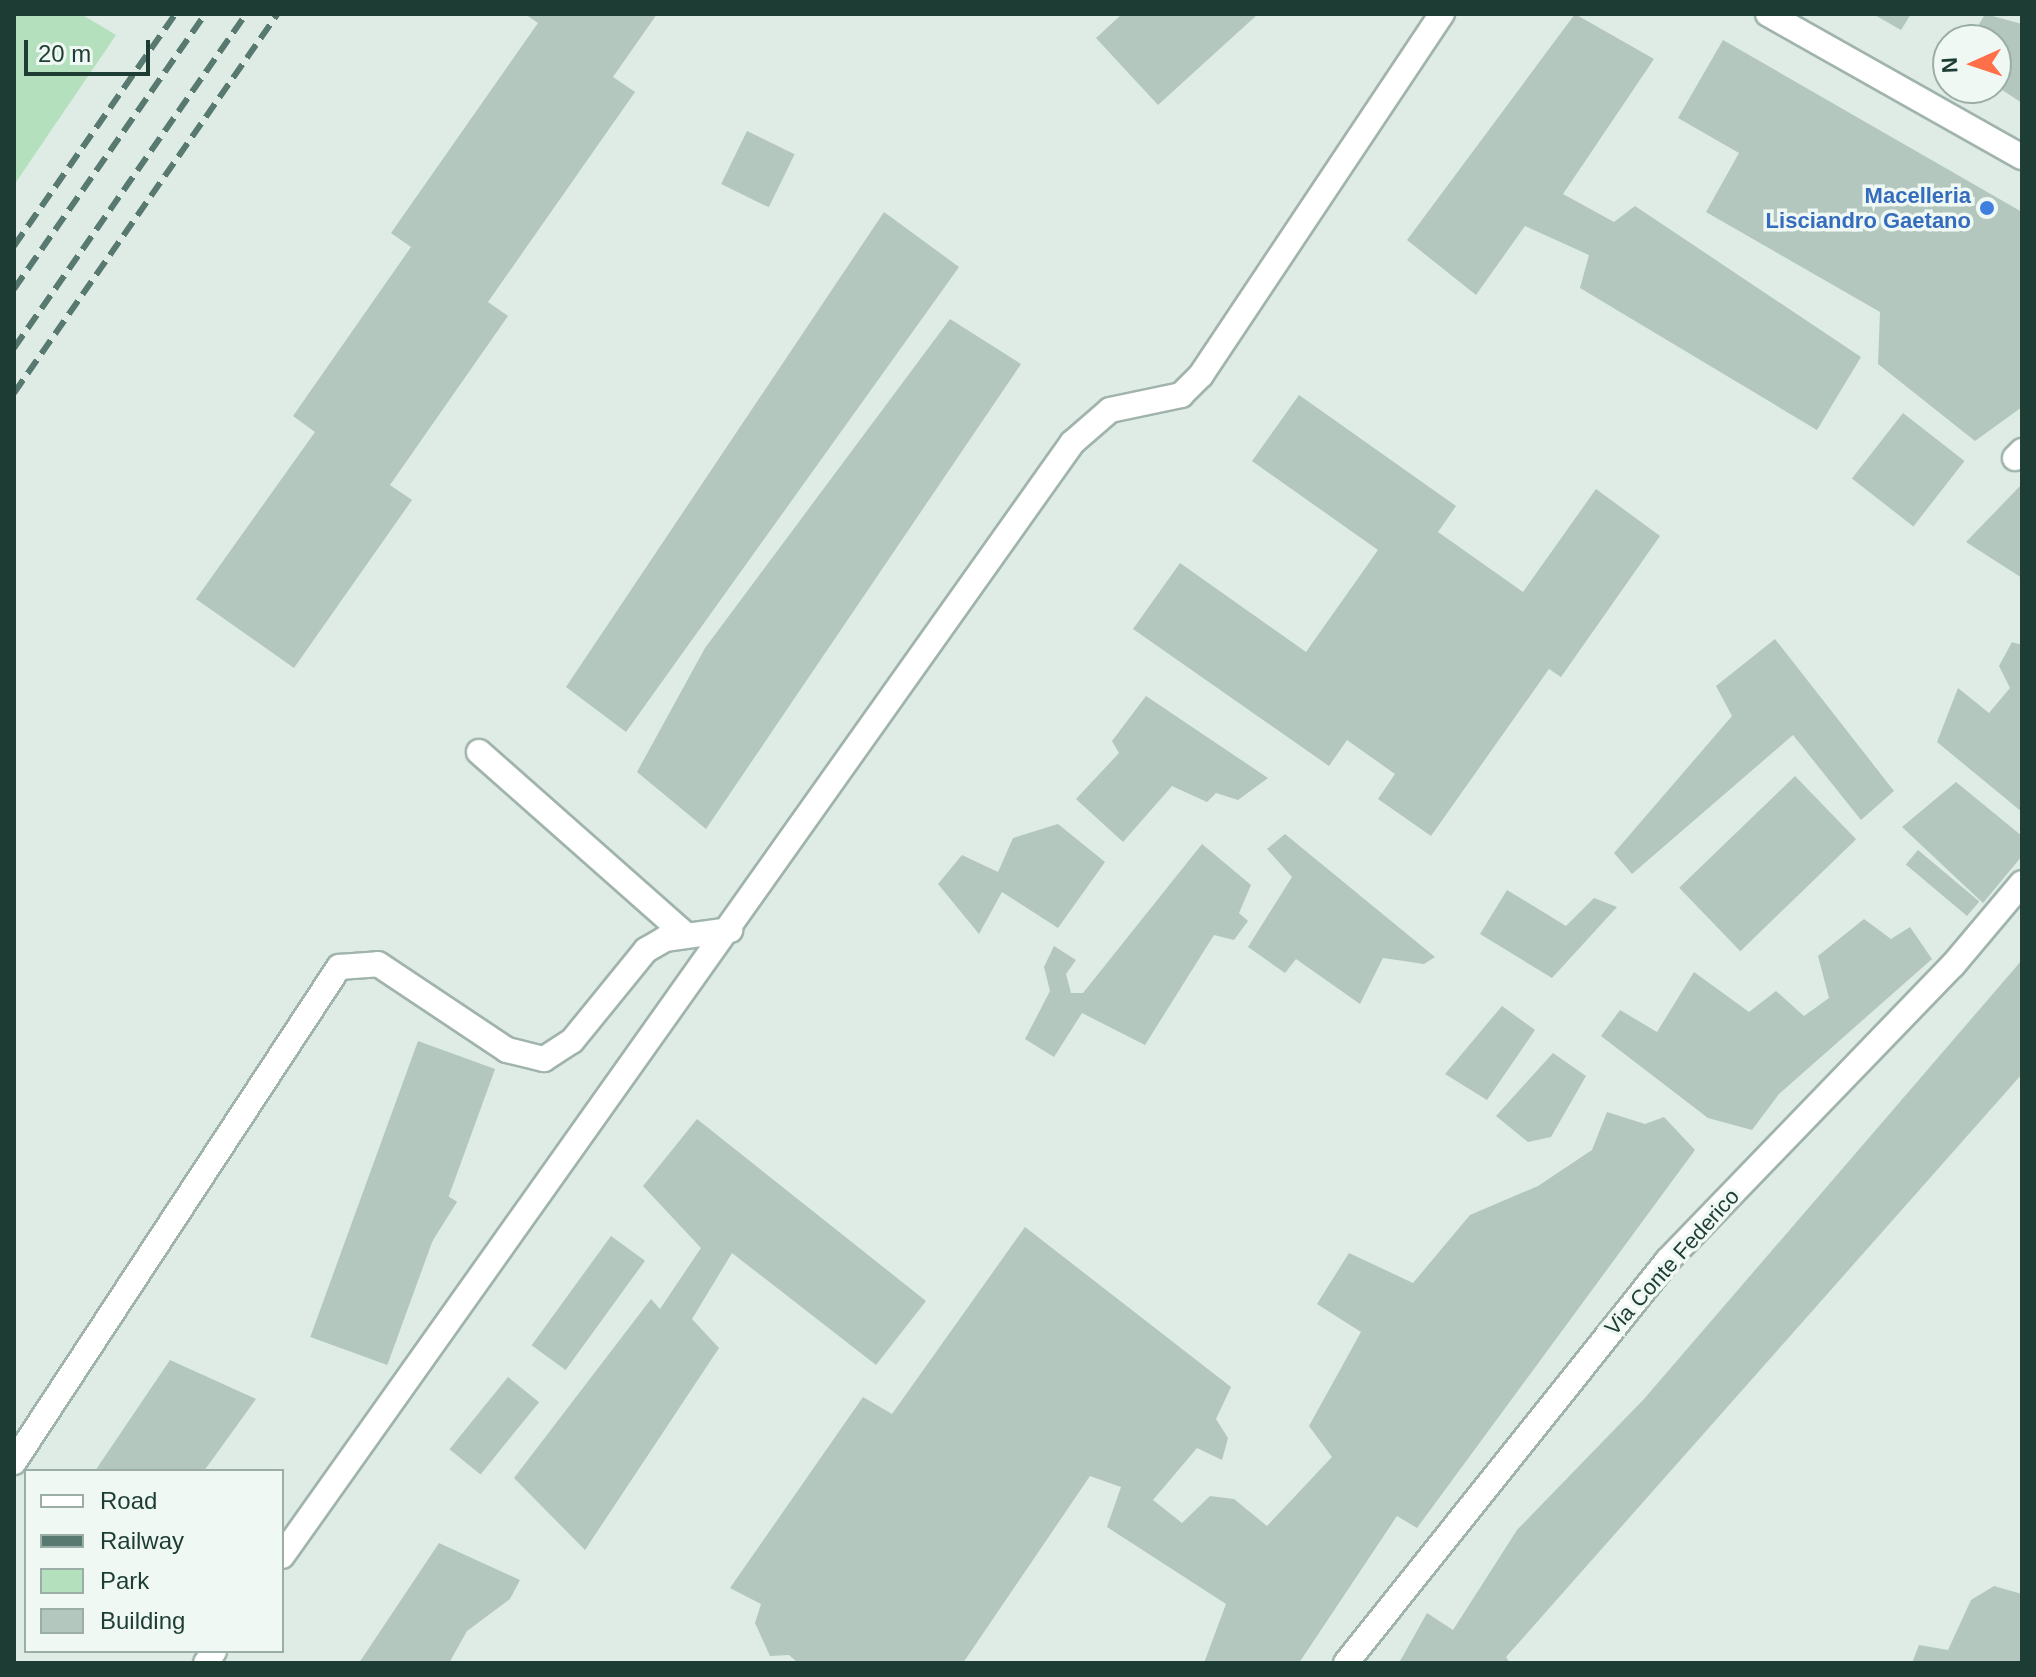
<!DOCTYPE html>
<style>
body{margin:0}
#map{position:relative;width:2036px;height:1677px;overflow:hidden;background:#deece5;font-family:Arial,sans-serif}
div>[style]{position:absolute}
.green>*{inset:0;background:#b4e0be}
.building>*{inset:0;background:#b3c7be;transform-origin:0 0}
.roads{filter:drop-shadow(2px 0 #a0b4ac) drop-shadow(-2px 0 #a0b4ac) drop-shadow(0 2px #a0b4ac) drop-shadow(0 -2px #a0b4ac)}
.minor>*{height:24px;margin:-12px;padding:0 12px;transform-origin:12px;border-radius:12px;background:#fff}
.tertiary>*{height:24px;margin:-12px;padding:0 12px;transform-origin:12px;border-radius:12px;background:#fff}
.rail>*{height:6px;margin-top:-3px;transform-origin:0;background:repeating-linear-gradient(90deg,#57796f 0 16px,transparent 0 24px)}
.dots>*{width:22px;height:22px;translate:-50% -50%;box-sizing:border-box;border:4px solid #eff8f3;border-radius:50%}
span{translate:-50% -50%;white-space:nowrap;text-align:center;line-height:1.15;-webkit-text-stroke:7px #eff8f3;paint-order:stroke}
.shop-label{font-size:22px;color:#366cbe;font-weight:700}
.right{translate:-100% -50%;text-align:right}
.street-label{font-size:22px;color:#1d3d34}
.frame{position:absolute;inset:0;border:16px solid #1d3d34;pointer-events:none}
.legend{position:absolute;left:24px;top:1469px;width:260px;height:184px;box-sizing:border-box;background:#eff8f3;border:2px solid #9bada7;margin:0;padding:10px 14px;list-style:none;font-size:24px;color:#1d3d34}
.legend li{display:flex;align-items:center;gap:16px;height:40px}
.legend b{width:40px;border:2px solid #9bada7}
.north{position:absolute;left:1932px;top:24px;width:80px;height:80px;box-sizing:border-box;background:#eff8f3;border:2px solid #9bada7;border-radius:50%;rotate:267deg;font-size:22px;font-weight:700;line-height:32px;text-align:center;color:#1d3d34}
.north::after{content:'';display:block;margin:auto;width:28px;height:36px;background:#ff6f49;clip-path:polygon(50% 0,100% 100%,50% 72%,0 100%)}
.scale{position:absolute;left:24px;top:40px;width:126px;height:36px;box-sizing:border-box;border:4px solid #1d3d34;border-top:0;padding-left:10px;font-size:24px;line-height:28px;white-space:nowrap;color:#1d3d34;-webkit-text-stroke:6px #eff8f3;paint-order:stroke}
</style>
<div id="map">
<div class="green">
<div style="clip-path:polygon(14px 14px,81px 14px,116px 35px,14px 185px)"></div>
</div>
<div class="building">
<div style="clip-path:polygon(525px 14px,657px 14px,613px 77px,635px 92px,488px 302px,508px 316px,390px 485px,412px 500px,294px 668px,196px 599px,315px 432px,293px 416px,411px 247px,391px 233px,538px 23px)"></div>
<div style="clip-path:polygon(1122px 14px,1258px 14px,1158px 105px,1096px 38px)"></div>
<div style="clip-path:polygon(1575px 14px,1654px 59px,1563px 194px,1614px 222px,1635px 206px,1861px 357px,1817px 430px,1580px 288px,1589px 255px,1525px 226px,1476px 295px,1407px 240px)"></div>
<div style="clip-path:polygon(1873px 14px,1911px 14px,1901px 30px)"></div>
<div style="clip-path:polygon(1985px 14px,2022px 24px,2022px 103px,1996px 86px,1996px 40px,1970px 40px)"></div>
<div style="clip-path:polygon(1723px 40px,2022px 212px,2022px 407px,1975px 441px,1878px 364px,1880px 312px,1706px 212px,1739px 153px,1678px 118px)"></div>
<div style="left:747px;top:131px;width:53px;height:59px;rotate:26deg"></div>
<div style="clip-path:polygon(884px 212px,959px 267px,626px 732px,566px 687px)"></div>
<div style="clip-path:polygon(950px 319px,1021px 364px,706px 829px,637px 772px,705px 648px)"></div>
<div style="clip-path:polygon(1299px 395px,1456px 506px,1438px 532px,1523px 592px,1596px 489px,1660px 536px,1561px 677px,1549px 669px,1431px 836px,1378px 799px,1395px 774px,1347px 740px,1329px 766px,1133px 629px,1180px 563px,1306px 652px,1378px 550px,1252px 461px)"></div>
<div style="left:1903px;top:413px;width:78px;height:83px;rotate:38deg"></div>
<div style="clip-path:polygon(2022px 484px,2022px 578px,1966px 542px)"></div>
<div style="clip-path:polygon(1775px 639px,1894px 791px,1861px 820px,1793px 735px,1632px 874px,1614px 853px,1732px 716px,1716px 686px)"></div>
<div style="clip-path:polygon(2012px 642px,2022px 645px,2022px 812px,1937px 742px,1958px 688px,1989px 713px,2010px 688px,1999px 666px)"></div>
<div style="clip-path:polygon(1146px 696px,1268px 778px,1238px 800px,1216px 793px,1207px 802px,1172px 786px,1123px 842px,1076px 799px,1119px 753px,1112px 741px)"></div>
<div style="left:1795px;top:776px;width:88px;height:161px;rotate:46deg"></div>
<div style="clip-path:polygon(1956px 782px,2022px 836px,2022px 856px,1983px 903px,1902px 827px)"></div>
<div style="clip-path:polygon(1058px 824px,1105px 862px,1058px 928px,1002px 892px,979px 934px,938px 884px,962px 855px,998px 872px,1013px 838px)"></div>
<div style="clip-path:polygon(1285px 834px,1435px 957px,1424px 964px,1383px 958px,1360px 1004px,1296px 959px,1285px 973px,1248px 947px,1292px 877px,1267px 849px)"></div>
<div style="clip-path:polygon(1202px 844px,1251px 885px,1239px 913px,1248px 921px,1234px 940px,1214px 935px,1145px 1045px,1082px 1013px,1054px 1057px,1025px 1039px,1050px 991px,1044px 967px,1054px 946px,1076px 960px,1066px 974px,1071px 993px,1083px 993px)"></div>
<div style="left:1918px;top:850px;width:80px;height:19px;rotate:40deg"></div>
<div style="clip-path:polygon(1507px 890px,1566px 926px,1594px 898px,1617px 907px,1552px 978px,1480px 934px)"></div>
<div style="clip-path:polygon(1864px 919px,1891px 939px,1910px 927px,1932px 959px,1779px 1094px,1752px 1130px,1708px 1118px,1601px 1036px,1620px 1010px,1657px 1032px,1694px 972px,1749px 1012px,1776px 991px,1804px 1016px,1829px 998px,1818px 956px)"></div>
<div style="clip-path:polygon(2022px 960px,2022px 1074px,1506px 1657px,1510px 1663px,1399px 1663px,1427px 1613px,1453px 1630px,1517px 1530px,1644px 1399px)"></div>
<div style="clip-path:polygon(1502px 1006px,1535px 1030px,1487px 1100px,1445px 1074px)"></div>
<div style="left:418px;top:1041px;width:82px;height:315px;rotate:20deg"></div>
<div style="clip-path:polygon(1553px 1053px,1586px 1076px,1551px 1137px,1528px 1142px,1496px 1116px)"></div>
<div style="clip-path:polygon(1607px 1112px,1645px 1124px,1664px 1117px,1695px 1150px,1417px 1528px,1397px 1516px,1299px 1663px,1204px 1663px,1226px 1604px,1107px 1527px,1121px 1487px,1090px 1476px,963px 1663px,798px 1663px,789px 1655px,770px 1656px,755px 1623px,761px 1604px,730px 1588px,863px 1397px,892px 1414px,1025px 1227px,1231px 1387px,1216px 1419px,1228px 1438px,1222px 1460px,1197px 1448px,1153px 1500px,1182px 1523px,1210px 1496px,1234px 1499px,1267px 1526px,1332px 1457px,1309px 1426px,1361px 1332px,1317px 1304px,1349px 1253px,1413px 1283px,1470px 1215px,1538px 1186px,1592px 1150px)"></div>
<div style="clip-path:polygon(697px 1119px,926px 1301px,876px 1365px,732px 1253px,692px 1319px,719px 1348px,585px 1550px,514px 1478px,651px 1299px,660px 1309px,701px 1248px,643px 1186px)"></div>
<div style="left:424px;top:1181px;width:39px;height:156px;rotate:32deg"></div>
<div style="left:611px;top:1236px;width:42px;height:135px;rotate:36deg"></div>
<div style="clip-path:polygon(170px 1360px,256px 1399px,204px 1471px,95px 1471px)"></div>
<div style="left:508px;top:1377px;width:40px;height:93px;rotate:39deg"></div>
<div style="clip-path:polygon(439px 1543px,520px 1580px,510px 1599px,467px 1631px,449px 1663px,359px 1663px)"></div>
<div style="clip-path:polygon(1994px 1586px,2022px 1594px,2022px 1663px,1912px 1663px,1919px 1645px,1948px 1650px,1971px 1600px)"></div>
</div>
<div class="roads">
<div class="minor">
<div style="left:2015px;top:458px;width:10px;rotate:-45deg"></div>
<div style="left:479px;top:752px;width:276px;rotate:41.5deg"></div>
<div style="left:14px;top:1462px;width:592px;rotate:-56.71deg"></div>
<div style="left:339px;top:967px;width:39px;rotate:-4deg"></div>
<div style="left:378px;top:964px;width:155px;rotate:33.7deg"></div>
<div style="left:507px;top:1050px;width:38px;rotate:14deg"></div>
<div style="left:544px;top:1059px;width:33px;rotate:-33deg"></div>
<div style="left:572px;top:1041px;width:117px;rotate:-50.9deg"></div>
<div style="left:646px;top:950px;width:22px;rotate:-30deg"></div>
<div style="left:665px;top:939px;width:66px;rotate:-7.9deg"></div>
<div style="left:282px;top:1556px;width:1365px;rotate:-54.63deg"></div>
<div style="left:1072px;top:443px;width:50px;rotate:-41deg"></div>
<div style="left:1110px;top:410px;width:73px;rotate:-11.9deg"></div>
<div style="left:1181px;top:395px;width:28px;rotate:-45deg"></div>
<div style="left:1201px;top:375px;width:434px;rotate:-56.3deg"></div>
<div style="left:206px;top:1663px;width:14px;rotate:-56deg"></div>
<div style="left:1346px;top:1663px;width:516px;rotate:-51.37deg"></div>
<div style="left:1668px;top:1260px;width:410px;rotate:-46deg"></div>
<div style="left:1953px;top:965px;width:107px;rotate:-49.9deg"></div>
</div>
<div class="tertiary">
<div style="left:1768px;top:14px;width:291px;rotate:29.4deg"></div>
</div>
</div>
<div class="rail">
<div style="left:14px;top:246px;width:282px;rotate:-55.2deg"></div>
<div style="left:14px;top:289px;width:335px;rotate:-55.2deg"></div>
<div style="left:14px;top:348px;width:407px;rotate:-55.2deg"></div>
<div style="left:14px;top:393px;width:461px;rotate:-55.2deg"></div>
</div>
<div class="dots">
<div style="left:1987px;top:208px;background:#3f7fe0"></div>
</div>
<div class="shop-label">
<span class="right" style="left:1971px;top:208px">Macelleria<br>Lisciandro Gaetano</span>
</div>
<div class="street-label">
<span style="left:1672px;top:1262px;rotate:-48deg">Via Conte Federico</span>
</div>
<div class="frame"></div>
<ul class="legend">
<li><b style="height:10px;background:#fff"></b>Road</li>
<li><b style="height:10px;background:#57796f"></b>Railway</li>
<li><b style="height:22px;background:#b4e0be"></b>Park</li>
<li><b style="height:22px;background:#b3c7be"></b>Building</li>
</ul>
<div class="north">N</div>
<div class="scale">20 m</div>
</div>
